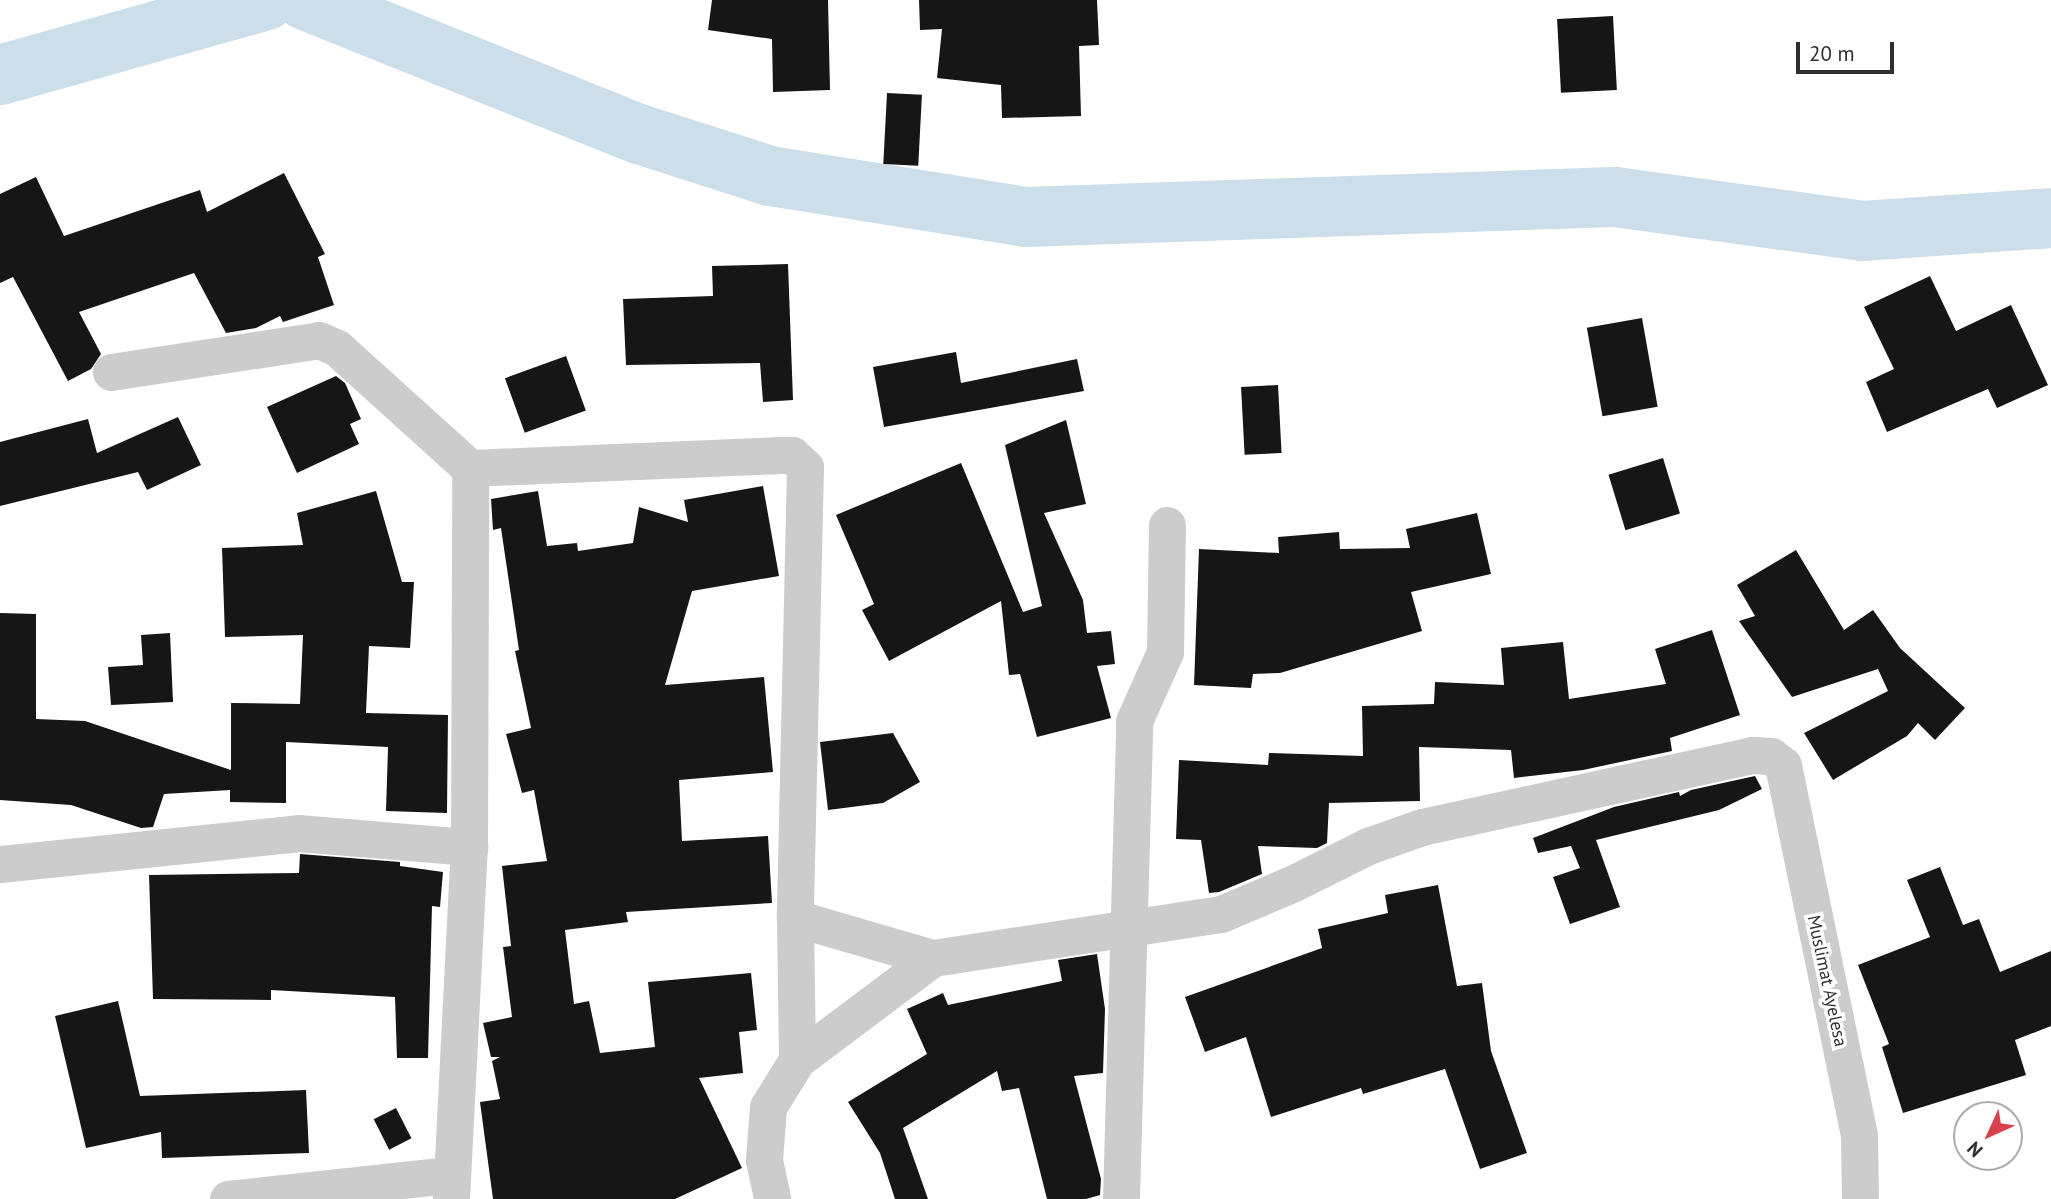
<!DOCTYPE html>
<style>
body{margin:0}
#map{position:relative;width:2051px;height:1199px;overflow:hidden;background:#fff;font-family:"PT Sans",sans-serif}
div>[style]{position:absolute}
.river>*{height:60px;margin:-30px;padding:0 30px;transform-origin:30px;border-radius:30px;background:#ccdee9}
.building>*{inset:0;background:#161616;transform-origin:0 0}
.minor>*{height:37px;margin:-18.5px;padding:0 18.5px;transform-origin:18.5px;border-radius:18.5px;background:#ccc}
span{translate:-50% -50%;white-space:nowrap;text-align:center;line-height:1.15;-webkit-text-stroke:7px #fff;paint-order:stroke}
.street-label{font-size:18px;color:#2f2f2f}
.north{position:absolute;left:1953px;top:1101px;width:70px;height:70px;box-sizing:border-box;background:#fff;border:2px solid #acacac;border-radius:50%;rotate:225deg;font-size:19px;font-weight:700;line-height:28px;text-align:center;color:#2f2f2f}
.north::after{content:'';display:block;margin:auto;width:24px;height:32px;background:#d7414c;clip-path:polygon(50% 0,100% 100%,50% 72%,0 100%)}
.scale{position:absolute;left:1796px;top:42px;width:98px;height:32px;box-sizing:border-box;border:4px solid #2f2f2f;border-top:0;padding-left:9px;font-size:21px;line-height:24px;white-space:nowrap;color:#2f2f2f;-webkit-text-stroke:5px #fff;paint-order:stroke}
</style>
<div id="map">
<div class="river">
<div style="left:305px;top:0;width:360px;rotate:21.9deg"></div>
<div style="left:639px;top:134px;width:138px;rotate:17.8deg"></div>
<div style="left:770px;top:176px;width:258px;rotate:9.1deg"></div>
<div style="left:1025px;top:217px;width:590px;rotate:-1.94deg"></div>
<div style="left:1615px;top:197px;width:249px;rotate:7.8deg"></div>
<div style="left:1862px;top:231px;width:189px;rotate:-3.9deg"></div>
<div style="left:0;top:75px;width:276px;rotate:-15.7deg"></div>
</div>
<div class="building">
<div style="clip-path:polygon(712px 0,828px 0,830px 90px,773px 92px,772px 39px,708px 30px)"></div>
<div style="clip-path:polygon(919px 0,1097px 0,1099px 45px,1079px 46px,1081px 116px,1002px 118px,1001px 85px,937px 78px,942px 29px,920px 30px)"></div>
<div style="left:1613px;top:16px;width:74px;height:56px;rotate:87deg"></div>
<div style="left:887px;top:93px;width:35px;height:71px;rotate:3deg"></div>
<div style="clip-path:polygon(284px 173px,325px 254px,318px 257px,334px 305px,283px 322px,280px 316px,256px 328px,226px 333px,194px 273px,79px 312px,101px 354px,91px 369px,68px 381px,13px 277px,0 283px,0 194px,36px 177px,64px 236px,200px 190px,207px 212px)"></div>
<div style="clip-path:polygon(788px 264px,793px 400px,763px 402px,760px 363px,626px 365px,623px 299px,713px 296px,712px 266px)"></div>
<div style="clip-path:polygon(1930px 276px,1956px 331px,2011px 305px,2048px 385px,1997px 408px,1988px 389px,1887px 432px,1866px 382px,1894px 369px,1864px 307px)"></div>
<div style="left:1642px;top:318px;width:90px;height:56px;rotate:80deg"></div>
<div style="clip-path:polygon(956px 352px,961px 383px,1077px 359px,1084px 391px,884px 427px,873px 367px)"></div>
<div style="left:566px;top:356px;width:58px;height:65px;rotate:70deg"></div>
<div style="clip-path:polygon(336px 376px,345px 383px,361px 419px,350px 424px,359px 444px,297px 473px,267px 407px)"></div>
<div style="left:1278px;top:385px;width:68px;height:37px;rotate:87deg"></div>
<div style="clip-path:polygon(178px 417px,201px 465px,147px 490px,138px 472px,0 506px,0 442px,88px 419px,97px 453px)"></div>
<div style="clip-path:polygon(1066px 420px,1086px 504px,1044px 513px,1083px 600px,1087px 633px,1111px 631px,1115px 664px,1097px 666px,1111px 718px,1037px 737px,1020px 674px,1009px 675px,1001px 601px,889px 661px,862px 610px,874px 604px,836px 515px,961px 463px,1023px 612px,1042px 606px,1005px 445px)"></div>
<div style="left:1663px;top:458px;width:58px;height:57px;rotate:73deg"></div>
<div style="clip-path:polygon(763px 486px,779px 576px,692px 591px,665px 685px,764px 677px,773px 772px,679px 780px,682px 841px,768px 836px,772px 903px,626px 912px,628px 922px,565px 930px,574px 1004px,589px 1001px,600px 1053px,655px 1047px,648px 982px,751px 973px,757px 1030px,739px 1032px,743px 1073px,699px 1078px,742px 1168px,675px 1199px,493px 1199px,480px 1102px,500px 1099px,492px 1061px,500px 1057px,491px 1057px,483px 1023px,512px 1017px,503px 947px,511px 946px,502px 866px,547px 861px,534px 790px,522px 793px,506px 734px,531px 728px,515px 651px,519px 650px,501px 528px,493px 530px,491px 499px,538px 491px,547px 546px,577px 543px,578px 551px,633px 543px,639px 507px,688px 522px,684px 500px)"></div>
<div style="clip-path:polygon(376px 491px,402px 582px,414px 582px,410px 648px,369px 646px,366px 713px,448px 715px,447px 813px,386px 811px,388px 747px,286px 742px,286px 803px,230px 802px,230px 790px,164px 794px,153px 827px,141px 828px,71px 805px,0 800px,0 613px,36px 614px,36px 719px,85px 721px,231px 770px,231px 703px,300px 704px,303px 635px,225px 637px,222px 548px,303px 545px,297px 513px)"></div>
<div style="clip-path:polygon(1477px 513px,1491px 574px,1411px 592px,1422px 631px,1280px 673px,1253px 674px,1251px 688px,1194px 685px,1199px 549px,1279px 553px,1278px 537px,1339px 532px,1340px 549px,1410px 548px,1406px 529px)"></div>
<div style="clip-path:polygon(1796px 550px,1844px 630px,1873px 610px,1900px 648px,1965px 708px,1935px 740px,1918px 723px,1907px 736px,1833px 780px,1804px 733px,1888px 691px,1878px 669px,1792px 697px,1739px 621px,1755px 616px,1737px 585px)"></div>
<div style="clip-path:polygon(1712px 630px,1740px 715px,1670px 738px,1672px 751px,1583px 770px,1514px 778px,1511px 750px,1419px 747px,1420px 801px,1329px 803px,1327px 843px,1317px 848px,1258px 846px,1262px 874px,1219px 892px,1209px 893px,1201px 840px,1176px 839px,1179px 760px,1268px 765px,1269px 753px,1363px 756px,1362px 706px,1434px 704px,1435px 682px,1504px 685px,1501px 648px,1563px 642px,1569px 699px,1666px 684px,1655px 649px)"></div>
<div style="clip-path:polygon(170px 633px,173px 702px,111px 705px,108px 667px,143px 665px,141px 635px)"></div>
<div style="clip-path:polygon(893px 733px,920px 782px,883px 803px,828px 810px,820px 742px)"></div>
<div style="clip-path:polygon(1755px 776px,1762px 789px,1719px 810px,1596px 840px,1620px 907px,1570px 924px,1553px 877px,1580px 868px,1571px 846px,1538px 853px,1533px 838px,1614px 807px,1679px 792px,1680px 796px,1691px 790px)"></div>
<div style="clip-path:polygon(300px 854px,400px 862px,400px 866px,443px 872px,440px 907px,432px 906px,428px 1058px,397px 1058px,395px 997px,271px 990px,271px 1000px,153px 999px,149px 875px,299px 873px)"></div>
<div style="clip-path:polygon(1940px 867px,1963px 925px,1979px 919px,2000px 972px,2051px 951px,2051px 1026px,2015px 1040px,2026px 1075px,1903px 1113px,1882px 1047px,1889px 1044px,1858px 965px,1930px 937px,1907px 880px)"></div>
<div style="clip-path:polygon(1438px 885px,1457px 986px,1482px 983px,1491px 1051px,1527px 1153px,1480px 1169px,1445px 1069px,1363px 1094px,1361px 1088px,1271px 1117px,1246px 1037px,1205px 1052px,1185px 997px,1322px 948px,1318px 929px,1388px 913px,1385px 895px)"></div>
<div style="clip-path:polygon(1097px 954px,1105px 1009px,1103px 1073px,1074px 1076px,1101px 1179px,1100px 1195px,1086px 1199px,1047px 1199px,1019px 1088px,1002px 1091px,997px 1071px,903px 1128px,928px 1199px,895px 1199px,880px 1153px,848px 1102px,927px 1054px,907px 1009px,943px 993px,948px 1005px,1062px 981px,1058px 960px)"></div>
<div style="clip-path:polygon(118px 1001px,140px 1096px,306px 1090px,309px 1153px,162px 1158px,161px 1132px,86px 1148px,55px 1016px)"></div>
<div style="left:396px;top:1108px;width:34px;height:25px;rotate:63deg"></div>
</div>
<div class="minor">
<div style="left:111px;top:372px;width:210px;rotate:-8.7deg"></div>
<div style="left:319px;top:340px;width:20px;rotate:24deg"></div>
<div style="left:337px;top:348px;width:179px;rotate:42.1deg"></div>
<div style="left:470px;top:468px;width:307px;rotate:-2.4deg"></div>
<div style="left:777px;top:455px;width:15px"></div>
<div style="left:792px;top:455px;width:18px;rotate:43deg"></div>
<div style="left:805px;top:467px;width:451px;rotate:91.3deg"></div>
<div style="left:795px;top:918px;width:142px;rotate:89.2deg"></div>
<div style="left:797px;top:1060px;width:55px;rotate:121.7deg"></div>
<div style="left:768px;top:1107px;width:53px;rotate:94.3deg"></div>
<div style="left:764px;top:1160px;width:40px;rotate:78deg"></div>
<div style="left:0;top:864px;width:300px;rotate:-5.9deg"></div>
<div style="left:298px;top:833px;width:172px;rotate:4.7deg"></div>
<div style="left:795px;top:918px;width:144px;rotate:16.2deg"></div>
<div style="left:933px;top:958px;width:291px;rotate:-8.7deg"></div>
<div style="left:1221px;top:914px;width:79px;rotate:-23deg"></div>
<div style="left:1294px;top:883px;width:83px;rotate:-26.6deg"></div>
<div style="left:1368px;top:846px;width:57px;rotate:-19.4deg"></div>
<div style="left:1422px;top:827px;width:338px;rotate:-12.3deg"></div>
<div style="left:1752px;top:755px;width:19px;rotate:3deg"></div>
<div style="left:1771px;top:756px;width:15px;rotate:37deg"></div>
<div style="left:1783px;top:765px;width:379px;rotate:78.4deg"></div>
<div style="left:1859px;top:1136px;width:63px;rotate:89.1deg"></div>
<div style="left:797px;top:1060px;width:170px;rotate:-36.9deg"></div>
<div style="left:228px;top:1199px;width:223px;rotate:-6.2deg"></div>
<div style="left:451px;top:1199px;width:352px;rotate:-87.1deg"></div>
<div style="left:469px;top:847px;width:379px;rotate:-89.8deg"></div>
<div style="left:1121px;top:1199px;width:478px;rotate:-88.4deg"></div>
<div style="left:1134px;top:721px;width:76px;rotate:-65.8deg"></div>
<div style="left:1165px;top:652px;width:127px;rotate:-89.1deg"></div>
</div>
<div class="street-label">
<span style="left:1827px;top:981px;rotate:78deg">Muslimat Ayelesa</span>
</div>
<div class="north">N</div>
<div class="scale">20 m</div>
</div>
